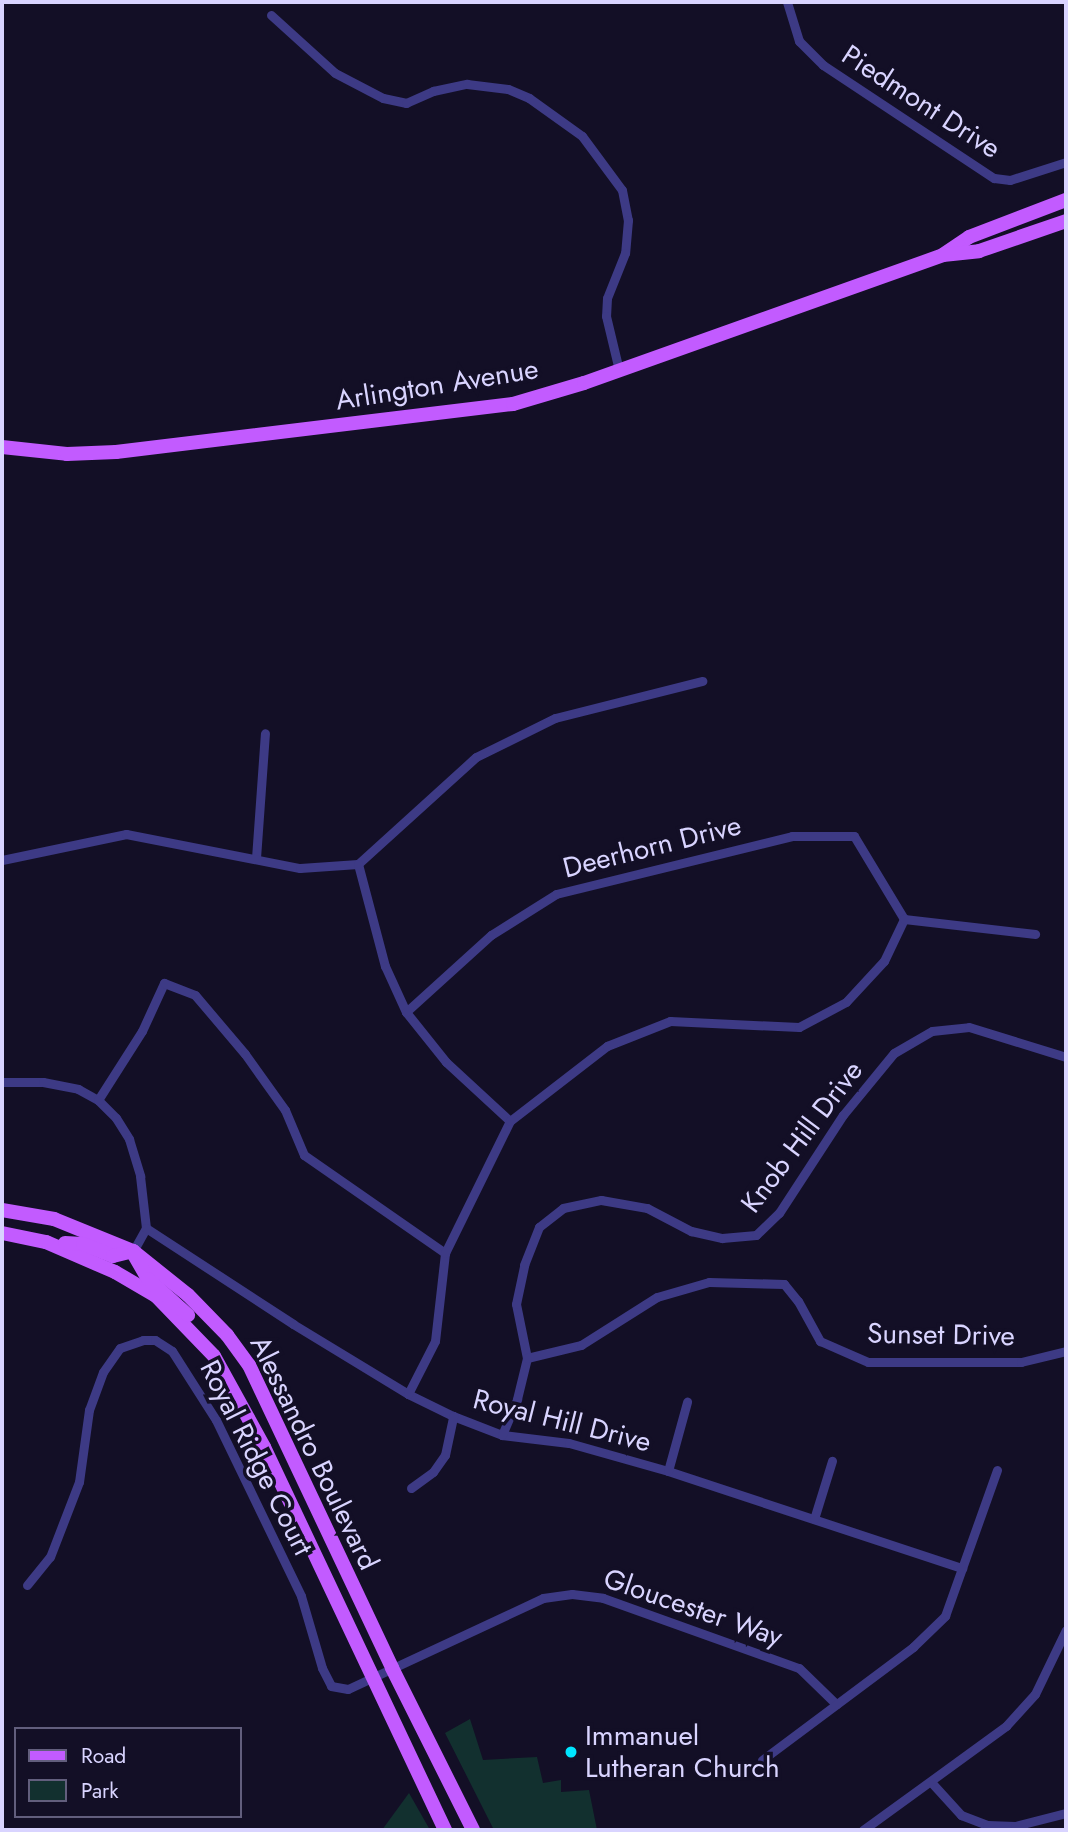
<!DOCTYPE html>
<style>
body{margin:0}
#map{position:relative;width:1068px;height:1832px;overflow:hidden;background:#130f26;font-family:Jost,sans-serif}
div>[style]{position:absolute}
.green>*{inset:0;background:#12302f}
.street>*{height:9px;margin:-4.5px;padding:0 4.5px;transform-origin:4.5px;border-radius:4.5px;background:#3d3a85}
.primary>*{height:14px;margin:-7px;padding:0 7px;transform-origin:7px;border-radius:7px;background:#c25bff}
.dots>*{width:19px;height:19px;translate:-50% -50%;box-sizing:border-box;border:4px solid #130f26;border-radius:50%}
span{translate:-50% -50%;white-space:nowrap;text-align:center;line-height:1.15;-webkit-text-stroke:7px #130f26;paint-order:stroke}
.street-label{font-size:28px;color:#d9d4ff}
.poi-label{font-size:28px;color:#d9d4ff}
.left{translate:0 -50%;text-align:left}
.frame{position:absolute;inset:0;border:4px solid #d9d4ff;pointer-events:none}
.legend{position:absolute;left:14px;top:1727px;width:228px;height:91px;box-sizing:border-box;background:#130f26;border:2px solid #625e7d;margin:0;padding:9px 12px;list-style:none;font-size:21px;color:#d9d4ff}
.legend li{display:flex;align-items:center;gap:14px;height:35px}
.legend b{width:35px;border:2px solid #625e7d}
</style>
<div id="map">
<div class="green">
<div style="clip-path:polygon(470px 1719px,483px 1760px,537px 1757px,543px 1783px,561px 1780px,561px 1792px,589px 1790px,597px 1830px,494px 1830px,445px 1733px)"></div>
<div style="clip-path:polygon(409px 1793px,430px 1830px,382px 1830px)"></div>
</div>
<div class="street">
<div style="left:787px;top:2px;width:41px;rotate:72.9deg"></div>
<div style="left:799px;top:41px;width:34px;rotate:45deg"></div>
<div style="left:823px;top:65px;width:205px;rotate:33.5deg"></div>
<div style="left:994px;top:178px;width:16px;rotate:7deg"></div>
<div style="left:1010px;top:180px;width:59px;rotate:-17.8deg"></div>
<div style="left:271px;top:15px;width:86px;rotate:42.2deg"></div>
<div style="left:335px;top:73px;width:54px;rotate:27.5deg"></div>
<div style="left:383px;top:98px;width:24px;rotate:12deg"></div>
<div style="left:406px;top:103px;width:30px;rotate:-24deg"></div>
<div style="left:433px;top:91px;width:35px;rotate:-12deg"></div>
<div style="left:467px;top:84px;width:41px;rotate:7deg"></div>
<div style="left:508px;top:89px;width:23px;rotate:23deg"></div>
<div style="left:529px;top:98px;width:65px;rotate:35.6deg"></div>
<div style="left:582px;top:136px;width:67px;rotate:53.5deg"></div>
<div style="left:622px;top:190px;width:31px;rotate:79deg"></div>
<div style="left:628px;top:220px;width:33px;rotate:95deg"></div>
<div style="left:625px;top:253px;width:48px;rotate:111.8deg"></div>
<div style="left:607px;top:298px;width:18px;rotate:93deg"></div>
<div style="left:606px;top:316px;width:56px;rotate:76.5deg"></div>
<div style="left:256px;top:858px;width:125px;rotate:-85.9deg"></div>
<div style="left:2px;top:860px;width:127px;rotate:-11.8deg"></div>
<div style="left:126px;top:834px;width:177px;rotate:11.1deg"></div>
<div style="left:300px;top:868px;width:58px;rotate:-3.9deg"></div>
<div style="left:358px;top:864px;width:159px;rotate:-42.2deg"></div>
<div style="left:476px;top:757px;width:88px;rotate:-26.3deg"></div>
<div style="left:555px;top:718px;width:152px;rotate:-14.1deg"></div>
<div style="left:358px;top:864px;width:106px;rotate:75.2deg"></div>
<div style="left:385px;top:966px;width:51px;rotate:65.5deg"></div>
<div style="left:406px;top:1012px;width:64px;rotate:51.3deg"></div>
<div style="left:446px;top:1062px;width:87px;rotate:42.7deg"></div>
<div style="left:406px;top:1012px;width:115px;rotate:-42.2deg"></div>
<div style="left:491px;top:935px;width:77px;rotate:-32.2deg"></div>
<div style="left:556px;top:894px;width:243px;rotate:-13.8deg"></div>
<div style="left:792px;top:836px;width:62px"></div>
<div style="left:854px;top:836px;width:97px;rotate:58.9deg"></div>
<div style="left:2px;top:1082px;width:41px"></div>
<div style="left:43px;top:1082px;width:36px;rotate:11deg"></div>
<div style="left:78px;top:1089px;width:23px;rotate:29deg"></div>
<div style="left:98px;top:1100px;width:25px;rotate:45deg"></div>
<div style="left:116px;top:1118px;width:25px;rotate:58deg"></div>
<div style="left:129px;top:1139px;width:39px;rotate:73deg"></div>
<div style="left:140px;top:1176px;width:52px;rotate:83.4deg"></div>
<div style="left:146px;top:1228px;width:26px;rotate:119deg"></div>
<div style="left:98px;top:1100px;width:82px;rotate:-57.5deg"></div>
<div style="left:142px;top:1031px;width:53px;rotate:-65.4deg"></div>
<div style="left:164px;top:983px;width:33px;rotate:21deg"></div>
<div style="left:195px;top:995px;width:77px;rotate:49.7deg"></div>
<div style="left:245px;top:1054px;width:69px;rotate:54.5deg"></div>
<div style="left:285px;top:1110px;width:49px;rotate:67.1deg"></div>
<div style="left:304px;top:1155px;width:172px;rotate:34.8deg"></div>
<div style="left:146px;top:1228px;width:176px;rotate:33.1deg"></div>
<div style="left:293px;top:1324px;width:135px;rotate:31.3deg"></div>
<div style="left:408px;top:1394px;width:50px;rotate:26.1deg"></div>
<div style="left:453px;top:1416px;width:53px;rotate:21.2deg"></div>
<div style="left:502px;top:1435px;width:67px;rotate:6.8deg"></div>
<div style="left:569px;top:1443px;width:103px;rotate:15.8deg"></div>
<div style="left:668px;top:1471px;width:310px;rotate:18.3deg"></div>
<div style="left:527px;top:1358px;width:55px;rotate:-101.5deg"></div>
<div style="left:516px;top:1304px;width:40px;rotate:-78deg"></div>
<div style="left:524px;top:1265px;width:41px;rotate:-68.5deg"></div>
<div style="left:539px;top:1227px;width:31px;rotate:-38deg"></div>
<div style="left:563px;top:1208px;width:39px;rotate:-12deg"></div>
<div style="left:601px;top:1200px;width:47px;rotate:9.9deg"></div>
<div style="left:647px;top:1208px;width:50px;rotate:27.6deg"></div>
<div style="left:691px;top:1231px;width:32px;rotate:13deg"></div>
<div style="left:722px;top:1238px;width:34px;rotate:-5deg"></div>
<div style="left:756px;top:1235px;width:32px;rotate:-44deg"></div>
<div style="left:779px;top:1213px;width:117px;rotate:-56.9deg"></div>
<div style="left:843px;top:1115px;width:80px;rotate:-50.6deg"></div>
<div style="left:894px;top:1053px;width:44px;rotate:-30.1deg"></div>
<div style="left:932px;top:1031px;width:37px;rotate:-6deg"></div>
<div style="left:969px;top:1027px;width:102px;rotate:17.2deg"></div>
<div style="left:408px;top:1394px;width:59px;rotate:-63deg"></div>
<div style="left:435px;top:1341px;width:89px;rotate:-83.5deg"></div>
<div style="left:445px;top:1253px;width:147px;rotate:-63.8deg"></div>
<div style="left:510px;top:1121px;width:123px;rotate:-37.7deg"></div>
<div style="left:607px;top:1046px;width:68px;rotate:-21.6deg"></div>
<div style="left:670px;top:1021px;width:129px;rotate:2.7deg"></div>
<div style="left:799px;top:1027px;width:53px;rotate:-28deg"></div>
<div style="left:846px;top:1002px;width:56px;rotate:-47.2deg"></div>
<div style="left:884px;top:961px;width:47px;rotate:-64.5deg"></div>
<div style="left:904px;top:919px;width:132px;rotate:6.5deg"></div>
<div style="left:502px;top:1435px;width:39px;rotate:-67deg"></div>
<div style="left:517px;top:1399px;width:42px;rotate:-76.3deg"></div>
<div style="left:527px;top:1358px;width:56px;rotate:-13.5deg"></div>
<div style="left:581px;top:1345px;width:90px;rotate:-32.3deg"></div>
<div style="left:657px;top:1297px;width:54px;rotate:-16.1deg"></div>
<div style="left:709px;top:1282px;width:75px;rotate:1.5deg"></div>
<div style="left:784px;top:1284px;width:22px;rotate:51deg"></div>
<div style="left:798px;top:1301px;width:46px;rotate:61.2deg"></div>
<div style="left:820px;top:1341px;width:52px;rotate:23.6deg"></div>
<div style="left:868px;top:1362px;width:153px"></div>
<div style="left:1021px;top:1362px;width:46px;rotate:-13.7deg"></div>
<div style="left:668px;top:1471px;width:72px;rotate:-74.6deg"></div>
<div style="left:411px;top:1488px;width:27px;rotate:-36deg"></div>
<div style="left:433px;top:1472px;width:21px;rotate:-55deg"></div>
<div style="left:445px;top:1455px;width:40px;rotate:-78deg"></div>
<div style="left:814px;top:1519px;width:61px;rotate:-72.8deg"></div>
<div style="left:27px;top:1585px;width:36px;rotate:-51deg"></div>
<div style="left:50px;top:1557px;width:80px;rotate:-68.9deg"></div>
<div style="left:79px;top:1482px;width:73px;rotate:-82.1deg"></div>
<div style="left:89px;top:1410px;width:40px;rotate:-69.8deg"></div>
<div style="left:103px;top:1372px;width:29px;rotate:-55deg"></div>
<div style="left:120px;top:1348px;width:24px;rotate:-19deg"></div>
<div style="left:143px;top:1340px;width:12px"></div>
<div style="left:155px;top:1340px;width:20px;rotate:33deg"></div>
<div style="left:172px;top:1351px;width:82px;rotate:57.5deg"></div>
<div style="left:216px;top:1420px;width:195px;rotate:64.2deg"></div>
<div style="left:301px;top:1596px;width:75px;rotate:73.7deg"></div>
<div style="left:322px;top:1668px;width:20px;rotate:63deg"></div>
<div style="left:331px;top:1686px;width:17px;rotate:10deg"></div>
<div style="left:348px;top:1689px;width:215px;rotate:-25deg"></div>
<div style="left:543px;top:1598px;width:29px;rotate:-8deg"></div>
<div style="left:572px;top:1594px;width:31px;rotate:7deg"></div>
<div style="left:603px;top:1598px;width:208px;rotate:19.7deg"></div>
<div style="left:799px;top:1668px;width:52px;rotate:44.2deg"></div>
<div style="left:762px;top:1760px;width:189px;rotate:-36.8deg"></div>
<div style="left:913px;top:1647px;width:45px;rotate:-44.1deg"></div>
<div style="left:945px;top:1616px;width:155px;rotate:-70.4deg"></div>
<div style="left:931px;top:1782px;width:45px;rotate:47.7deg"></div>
<div style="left:961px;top:1815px;width:28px;rotate:21deg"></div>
<div style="left:987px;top:1825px;width:28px;rotate:2deg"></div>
<div style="left:1015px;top:1826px;width:53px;rotate:-14.3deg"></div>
<div style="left:863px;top:1830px;width:177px;rotate:-36deg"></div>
<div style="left:1006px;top:1726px;width:43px;rotate:-47.8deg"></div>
<div style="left:1035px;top:1694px;width:71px;rotate:-64.2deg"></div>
</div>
<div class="primary">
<div style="left:944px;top:254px;width:30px;rotate:-34deg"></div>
<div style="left:969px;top:237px;width:104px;rotate:-20.9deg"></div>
<div style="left:2px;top:447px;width:65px;rotate:6.1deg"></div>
<div style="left:67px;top:454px;width:49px;rotate:-2.3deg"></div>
<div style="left:116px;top:452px;width:400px;rotate:-6.9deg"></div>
<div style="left:513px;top:404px;width:74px;rotate:-16.5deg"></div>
<div style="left:584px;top:383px;width:381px;rotate:-19.6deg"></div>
<div style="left:943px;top:255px;width:36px;rotate:-6deg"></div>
<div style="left:979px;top:251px;width:92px;rotate:-19deg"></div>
<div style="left:2px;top:1210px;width:53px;rotate:9.8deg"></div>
<div style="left:54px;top:1219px;width:85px;rotate:22.1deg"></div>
<div style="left:133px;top:1251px;width:70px;rotate:38.7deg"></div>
<div style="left:188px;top:1295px;width:56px;rotate:45.7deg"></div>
<div style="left:227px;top:1335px;width:37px;rotate:54deg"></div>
<div style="left:249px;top:1365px;width:335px;rotate:64.7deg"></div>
<div style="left:392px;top:1668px;width:181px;rotate:63.4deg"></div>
<div style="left:2px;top:1233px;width:45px;rotate:11.6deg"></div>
<div style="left:46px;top:1242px;width:75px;rotate:23.5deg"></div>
<div style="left:115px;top:1272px;width:48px;rotate:30.3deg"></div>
<div style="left:156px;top:1296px;width:83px;rotate:46deg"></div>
<div style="left:214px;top:1356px;width:104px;rotate:61.2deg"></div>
<div style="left:264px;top:1447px;width:424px;rotate:64.7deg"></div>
<div style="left:65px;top:1243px;width:18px;rotate:3deg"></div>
<div style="left:83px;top:1244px;width:32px;rotate:22deg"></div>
<div style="left:113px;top:1256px;width:21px;rotate:-14deg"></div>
<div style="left:133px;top:1253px;width:30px;rotate:60deg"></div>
<div style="left:148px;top:1279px;width:54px;rotate:42deg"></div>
</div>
<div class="dots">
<div style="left:571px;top:1752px;background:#00e5ff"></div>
</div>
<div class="street-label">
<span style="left:921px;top:102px;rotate:33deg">Piedmont Drive</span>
<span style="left:437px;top:385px;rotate:-9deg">Arlington Avenue</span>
<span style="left:652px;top:847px;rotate:-14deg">Deerhorn Drive</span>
<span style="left:802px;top:1137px;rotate:-53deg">Knob Hill Drive</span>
<span style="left:941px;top:1335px;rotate:1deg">Sunset Drive</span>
<span style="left:562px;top:1421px;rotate:14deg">Royal Hill Drive</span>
<span style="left:314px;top:1453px;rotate:64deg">Alessandro Boulevard</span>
<span style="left:256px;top:1458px;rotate:63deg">Royal Ridge Court</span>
<span style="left:693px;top:1608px;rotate:19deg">Gloucester Way</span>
</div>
<div class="poi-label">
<span class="left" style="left:585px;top:1752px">Immanuel<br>Lutheran Church</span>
</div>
<div class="frame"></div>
<ul class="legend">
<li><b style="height:9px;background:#c25bff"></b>Road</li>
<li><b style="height:19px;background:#12302f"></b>Park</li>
</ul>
</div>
